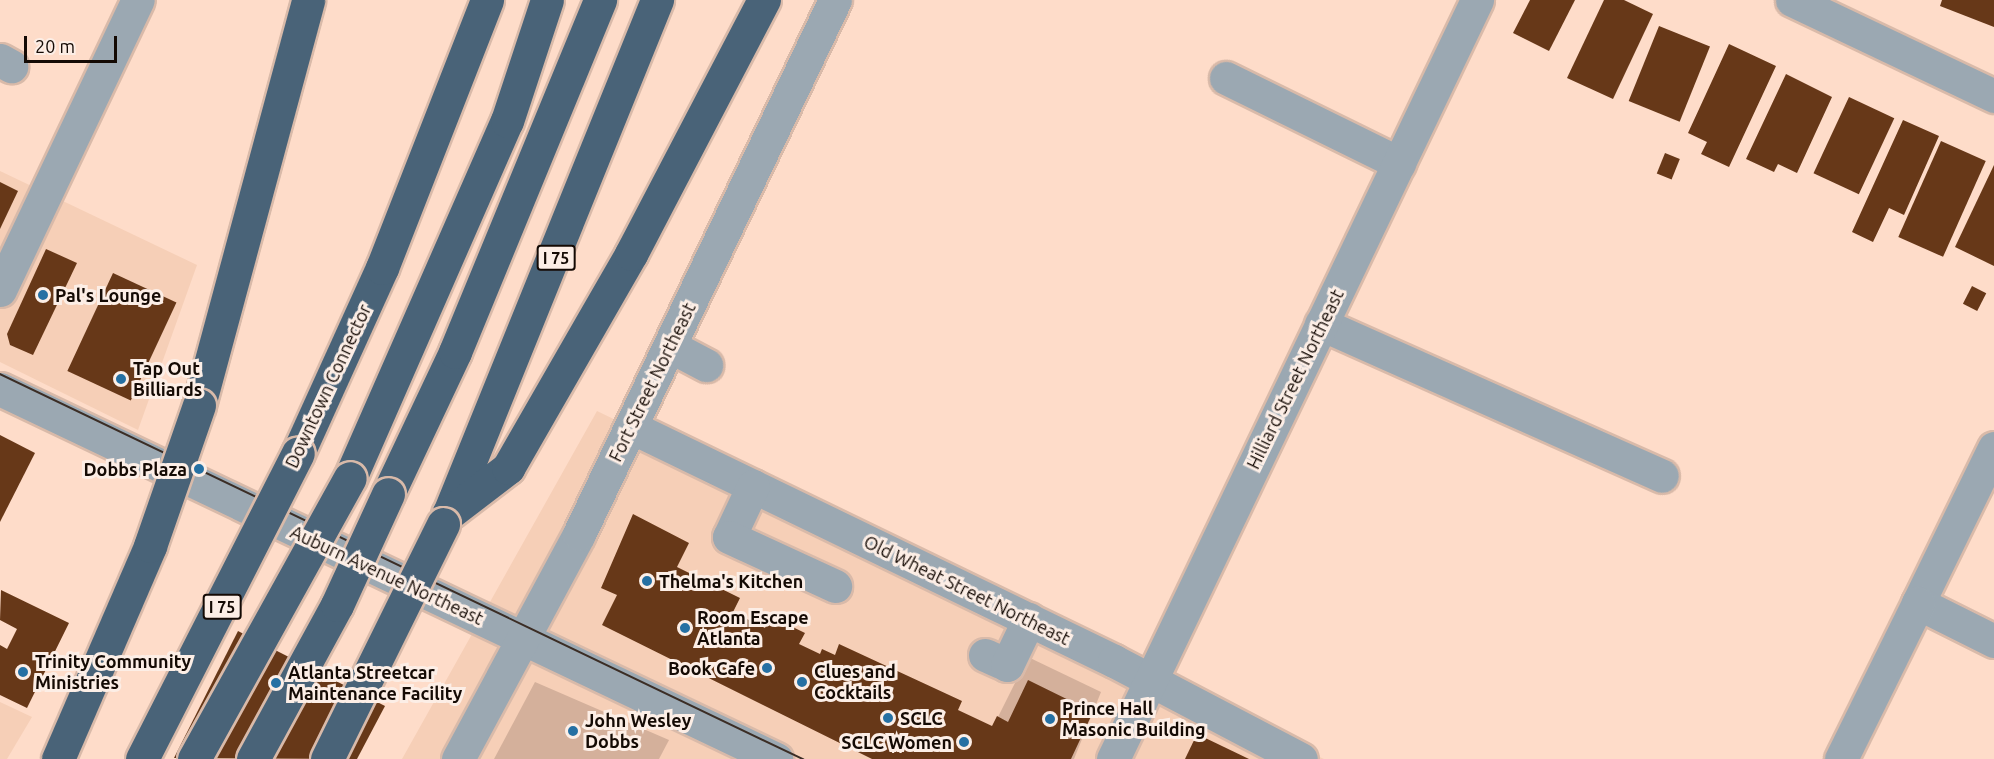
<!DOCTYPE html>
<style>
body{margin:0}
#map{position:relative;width:1994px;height:759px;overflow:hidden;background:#fedcc9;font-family:Ubuntu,sans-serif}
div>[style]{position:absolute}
.built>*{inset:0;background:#f6cfb7}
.green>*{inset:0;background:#d4b09b}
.building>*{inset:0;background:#673818;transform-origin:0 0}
.roads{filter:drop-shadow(2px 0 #d9baa9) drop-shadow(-2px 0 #d9baa9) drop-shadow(0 2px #d9baa9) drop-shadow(0 -2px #d9baa9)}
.minor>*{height:33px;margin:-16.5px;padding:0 16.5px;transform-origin:16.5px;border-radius:16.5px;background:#9ba8b2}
.highway>*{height:33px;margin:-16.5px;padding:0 16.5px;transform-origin:16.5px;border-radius:16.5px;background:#496378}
.tram>*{height:1.5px;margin:-0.75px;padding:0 0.75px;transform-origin:0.75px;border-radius:0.75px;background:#3b2d25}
.bridges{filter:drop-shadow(2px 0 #d9baa9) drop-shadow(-2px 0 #d9baa9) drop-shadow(0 2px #d9baa9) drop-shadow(0 -2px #d9baa9)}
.highway-bridge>*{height:33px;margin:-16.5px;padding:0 16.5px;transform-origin:16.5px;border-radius:16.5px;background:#496378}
.dots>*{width:16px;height:16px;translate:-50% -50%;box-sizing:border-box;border:3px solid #fceee6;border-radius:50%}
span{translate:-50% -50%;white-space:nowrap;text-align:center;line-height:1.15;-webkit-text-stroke:6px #fceee6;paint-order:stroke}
.shield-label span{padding:2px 4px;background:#fceee6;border:2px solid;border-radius:4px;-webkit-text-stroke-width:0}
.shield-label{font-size:16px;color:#140a04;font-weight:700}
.poi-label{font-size:18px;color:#140a04;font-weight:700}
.left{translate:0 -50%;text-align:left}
.right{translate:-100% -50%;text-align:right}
.street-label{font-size:18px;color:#140a04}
.scale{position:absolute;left:24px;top:36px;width:93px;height:27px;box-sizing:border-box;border:3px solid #140a04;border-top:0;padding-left:8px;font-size:18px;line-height:21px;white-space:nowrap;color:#140a04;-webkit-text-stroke:4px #fceee6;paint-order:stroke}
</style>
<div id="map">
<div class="built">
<div style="clip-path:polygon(0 171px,197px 265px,138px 430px,0 362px)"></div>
<div style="clip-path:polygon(597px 411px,1027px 619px,1324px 759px,402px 759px)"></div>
<div style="clip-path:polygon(0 702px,32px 717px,7px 759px,0 759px)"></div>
</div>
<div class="green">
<div style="clip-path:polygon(1028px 657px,1101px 692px,1074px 759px,977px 759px)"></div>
<div style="clip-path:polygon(535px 682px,669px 740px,659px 759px,494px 759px)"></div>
</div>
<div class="building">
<div style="clip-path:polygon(1530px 0,1575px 0,1549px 51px,1513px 33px)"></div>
<div style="clip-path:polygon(1604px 0,1624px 0,1653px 14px,1613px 99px,1567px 78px)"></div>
<div style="clip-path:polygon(1942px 0,1994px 0,1994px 27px,1940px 6px)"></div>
<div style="left:1659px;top:26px;width:55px;height:81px;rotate:22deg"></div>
<div style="clip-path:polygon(1729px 44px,1776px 66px,1729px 167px,1701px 154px,1707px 142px,1688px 133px)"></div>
<div style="clip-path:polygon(1786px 74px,1832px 97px,1797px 173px,1778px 164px,1774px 172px,1746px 159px)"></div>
<div style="left:1849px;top:97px;width:50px;height:84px;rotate:25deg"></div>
<div style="clip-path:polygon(1903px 120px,1939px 136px,1904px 215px,1889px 208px,1873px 242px,1852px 232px)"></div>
<div style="left:1941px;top:141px;width:49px;height:105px;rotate:24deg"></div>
<div style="left:1665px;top:153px;width:16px;height:22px;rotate:22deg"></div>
<div style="clip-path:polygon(1994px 165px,1994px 266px,1955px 247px)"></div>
<div style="clip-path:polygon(0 182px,18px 191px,0 229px)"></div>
<div style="clip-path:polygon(46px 249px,77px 263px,33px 355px,10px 345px,7px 334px)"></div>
<div style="left:113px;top:273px;width:70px;height:108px;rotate:25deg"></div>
<div style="left:1972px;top:286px;width:16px;height:20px;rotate:27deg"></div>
<div style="clip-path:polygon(0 435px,35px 453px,0 522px)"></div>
<div style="clip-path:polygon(633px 514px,689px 543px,677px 567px,740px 598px,733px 612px,765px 628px,770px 616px,805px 633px,799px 644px,820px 654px,822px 649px,835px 655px,839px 644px,962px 701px,958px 710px,992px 726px,997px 716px,1008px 722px,1028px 680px,1093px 712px,1071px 759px,872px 759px,602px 625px,617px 595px,601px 588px)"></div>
<div style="clip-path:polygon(1px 590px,69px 623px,27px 708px,0 695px,0 645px,7px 649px,17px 629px,0 620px)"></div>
<div style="clip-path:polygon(238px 631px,385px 706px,357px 759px,174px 758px)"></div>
<div style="clip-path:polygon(1197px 734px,1249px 759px,1185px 759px)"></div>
</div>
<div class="roads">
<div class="minor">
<div style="left:1792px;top:0;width:224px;rotate:25.4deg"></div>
<div style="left:0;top:60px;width:13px;rotate:29deg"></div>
<div style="left:1226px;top:78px;width:193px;rotate:26.2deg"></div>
<div style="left:0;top:290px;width:321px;rotate:-64.6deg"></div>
<div style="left:1321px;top:324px;width:373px;rotate:24deg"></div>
<div style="left:670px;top:346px;width:41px;rotate:27.8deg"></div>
<div style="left:0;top:389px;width:860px;rotate:25.49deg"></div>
<div style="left:631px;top:427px;width:537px;rotate:25.85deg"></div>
<div style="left:1114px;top:661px;width:211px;rotate:27.7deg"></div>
<div style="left:1994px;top:448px;width:173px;rotate:116.1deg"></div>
<div style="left:1918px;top:603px;width:85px;rotate:26.6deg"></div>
<div style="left:753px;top:486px;width:56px;rotate:115.2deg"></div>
<div style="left:729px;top:537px;width:117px;rotate:24.8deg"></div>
<div style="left:985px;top:655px;width:24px;rotate:24deg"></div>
<div style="left:1007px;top:665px;width:51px;rotate:-64.4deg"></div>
<div style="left:458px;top:759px;width:255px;rotate:-61.7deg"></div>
<div style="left:579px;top:534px;width:592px;rotate:-64.39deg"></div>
<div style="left:1113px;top:759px;width:842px;rotate:-64.38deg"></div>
<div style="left:1841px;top:759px;width:174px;rotate:-63.7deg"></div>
</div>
<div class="highway">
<div style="left:199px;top:405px;width:419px;rotate:-74.9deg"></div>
<div style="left:298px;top:453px;width:203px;rotate:-65.6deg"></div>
<div style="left:382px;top:268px;width:288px;rotate:-68.6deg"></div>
<div style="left:350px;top:478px;width:390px;rotate:-66.3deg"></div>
<div style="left:507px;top:121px;width:127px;rotate:-71.7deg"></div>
<div style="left:388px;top:494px;width:157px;rotate:-64.7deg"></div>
<div style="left:455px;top:352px;width:381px;rotate:-67.6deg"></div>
<div style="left:449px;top:513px;width:554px;rotate:-67.93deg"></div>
<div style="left:448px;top:514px;width:76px;rotate:-37.5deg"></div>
<div style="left:508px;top:468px;width:247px;rotate:-60.1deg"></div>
<div style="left:631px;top:254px;width:287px;rotate:-62.4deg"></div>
</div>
</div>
<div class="tram">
<div style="left:0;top:374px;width:891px;rotate:25.62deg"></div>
</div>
<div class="bridges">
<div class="highway-bridge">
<div style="left:58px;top:759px;width:232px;rotate:-66.6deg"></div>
<div style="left:150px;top:546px;width:149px;rotate:-70.8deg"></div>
<div style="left:142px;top:759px;width:343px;rotate:-63deg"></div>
<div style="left:194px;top:759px;width:321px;rotate:-61deg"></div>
<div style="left:253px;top:759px;width:175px;rotate:-61.4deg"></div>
<div style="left:337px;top:605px;width:122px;rotate:-65.3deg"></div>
<div style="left:327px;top:759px;width:262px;rotate:-63.7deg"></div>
</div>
</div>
<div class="dots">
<div style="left:43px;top:295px;background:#2570a3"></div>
<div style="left:121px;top:379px;background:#2570a3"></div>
<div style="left:199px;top:469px;background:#2570a3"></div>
<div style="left:647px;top:581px;background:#2570a3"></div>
<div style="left:685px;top:628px;background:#2570a3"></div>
<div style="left:767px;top:668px;background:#2570a3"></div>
<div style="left:23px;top:672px;background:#2570a3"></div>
<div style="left:802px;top:682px;background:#2570a3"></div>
<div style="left:276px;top:683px;background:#2570a3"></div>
<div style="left:888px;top:718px;background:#2570a3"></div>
<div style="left:1050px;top:719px;background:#2570a3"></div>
<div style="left:573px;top:731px;background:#2570a3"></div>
<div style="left:964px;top:742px;background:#2570a3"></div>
</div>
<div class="shield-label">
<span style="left:556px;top:258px">I 75</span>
<span style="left:222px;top:607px">I 75</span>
</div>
<div class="poi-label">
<span class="left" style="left:55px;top:295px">Pal's Lounge</span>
<span class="left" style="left:133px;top:379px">Tap Out<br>Billiards</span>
<span class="right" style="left:187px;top:469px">Dobbs Plaza</span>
<span class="left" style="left:659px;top:581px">Thelma's Kitchen</span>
<span class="left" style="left:697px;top:628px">Room Escape<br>Atlanta</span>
<span class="left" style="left:35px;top:672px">Trinity Community<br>Ministries</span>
<span class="right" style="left:755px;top:668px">Book Cafe</span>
<span class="left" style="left:814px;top:682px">Clues and<br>Cocktails</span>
<span class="left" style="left:288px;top:683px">Atlanta Streetcar<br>Maintenance Facility</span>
<span class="left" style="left:1062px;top:719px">Prince Hall<br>Masonic Building</span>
<span class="left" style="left:900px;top:718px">SCLC</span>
<span class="left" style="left:585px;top:731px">John Wesley<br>Dobbs</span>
<span class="right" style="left:952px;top:742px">SCLC Women</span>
</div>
<div class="street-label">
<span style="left:1295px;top:379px;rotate:-64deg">Hilliard Street Northeast</span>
<span style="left:652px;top:382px;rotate:-64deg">Fort Street Northeast</span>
<span style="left:328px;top:386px;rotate:-65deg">Downtown Connector</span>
<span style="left:387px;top:575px;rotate:25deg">Auburn Avenue Northeast</span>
<span style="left:967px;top:590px;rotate:26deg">Old Wheat Street Northeast</span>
</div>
<div class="scale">20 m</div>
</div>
